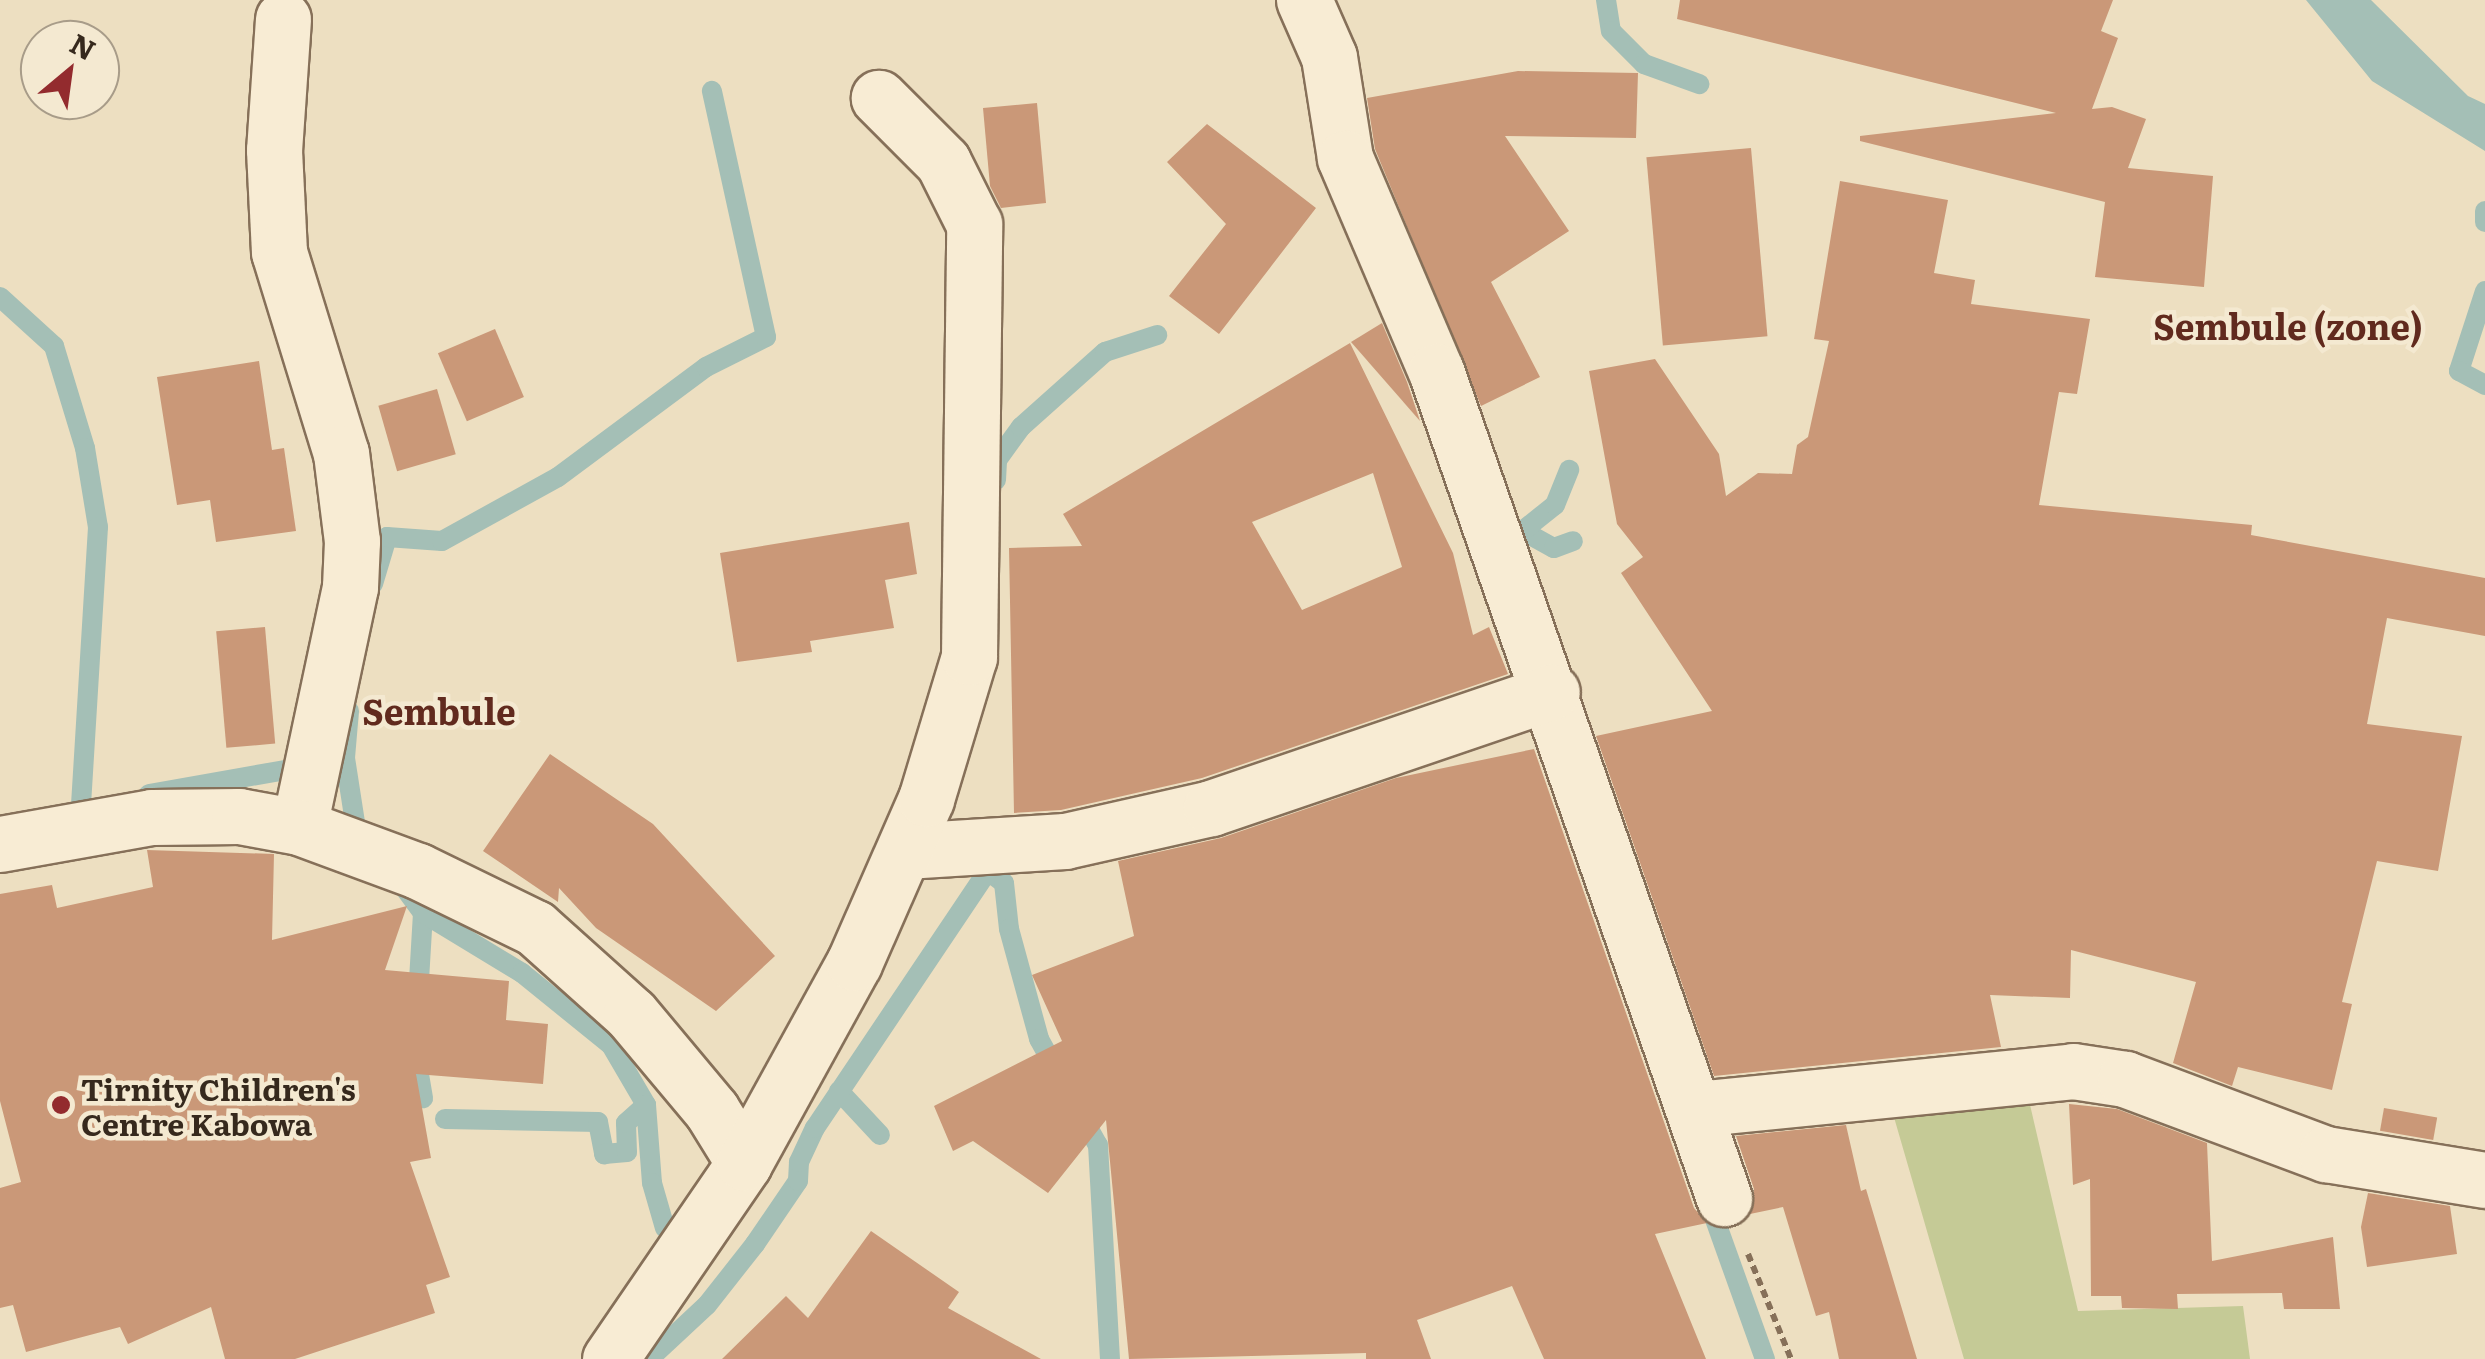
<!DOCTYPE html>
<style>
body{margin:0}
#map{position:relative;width:2485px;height:1359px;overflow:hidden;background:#eddfc1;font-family:Literata,serif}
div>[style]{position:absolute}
.green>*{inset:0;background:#c5ca96}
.water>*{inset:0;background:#a4bfb6}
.stream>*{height:20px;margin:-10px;padding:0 10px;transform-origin:10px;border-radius:10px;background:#a4bfb6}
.building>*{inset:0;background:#ca9878;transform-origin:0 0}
.path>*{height:6px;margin-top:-3px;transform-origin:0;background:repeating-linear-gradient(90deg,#867059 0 8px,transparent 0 13px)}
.roads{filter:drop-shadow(2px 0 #867059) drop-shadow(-2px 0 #867059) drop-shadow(0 2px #867059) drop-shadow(0 -2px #867059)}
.street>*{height:55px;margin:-27.5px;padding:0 27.5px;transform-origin:27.5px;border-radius:27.5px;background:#f8ecd4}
.dots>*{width:28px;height:28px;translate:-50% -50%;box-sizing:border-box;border:5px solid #f4e9d1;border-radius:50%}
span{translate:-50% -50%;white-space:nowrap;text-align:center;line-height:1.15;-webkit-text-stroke:9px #f4e9d1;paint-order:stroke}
.poi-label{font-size:30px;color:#36291d;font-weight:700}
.left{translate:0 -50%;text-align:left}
.quarter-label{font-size:35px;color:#612a1e;font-weight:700}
.north{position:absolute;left:20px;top:20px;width:100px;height:100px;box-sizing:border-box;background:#f4e9d1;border:2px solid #a89c89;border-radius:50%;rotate:29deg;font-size:28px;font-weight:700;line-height:40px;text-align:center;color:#36291d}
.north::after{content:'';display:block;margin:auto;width:35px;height:45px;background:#932b2e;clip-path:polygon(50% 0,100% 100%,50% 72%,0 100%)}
</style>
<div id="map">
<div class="green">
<div style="clip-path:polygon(2027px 1092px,2078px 1311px,2243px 1306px,2250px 1359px,1964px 1359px,1889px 1100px)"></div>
</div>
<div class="water">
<div style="clip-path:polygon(2306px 0,2371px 0,2468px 96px,2485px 104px,2485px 151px,2372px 81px)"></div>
</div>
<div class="stream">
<div style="left:1606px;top:0;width:31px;rotate:81deg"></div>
<div style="left:1611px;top:31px;width:47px;rotate:45deg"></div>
<div style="left:1644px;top:64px;width:59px;rotate:20deg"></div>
<div style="left:2485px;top:211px;width:11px;rotate:90deg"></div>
<div style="left:2485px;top:291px;width:84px;rotate:108deg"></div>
<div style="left:2459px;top:371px;width:30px;rotate:28deg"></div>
<div style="left:0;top:297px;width:73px;rotate:42.2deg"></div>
<div style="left:54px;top:346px;width:107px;rotate:73.1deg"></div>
<div style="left:85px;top:448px;width:80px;rotate:80.7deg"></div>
<div style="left:98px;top:527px;width:280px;rotate:93.5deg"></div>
<div style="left:996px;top:480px;width:20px;rotate:-87deg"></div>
<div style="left:997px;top:460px;width:41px;rotate:-54deg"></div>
<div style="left:1021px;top:427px;width:113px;rotate:-41.8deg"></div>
<div style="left:1105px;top:352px;width:55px;rotate:-18.1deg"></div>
<div style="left:1523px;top:531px;width:35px;rotate:29deg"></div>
<div style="left:1554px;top:548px;width:20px;rotate:-20deg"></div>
<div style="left:1500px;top:549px;width:70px;rotate:-38.7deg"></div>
<div style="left:1555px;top:505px;width:38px;rotate:-68deg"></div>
<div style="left:373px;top:584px;width:49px;rotate:-73.4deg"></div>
<div style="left:387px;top:537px;width:55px;rotate:4.2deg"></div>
<div style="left:442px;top:541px;width:132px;rotate:-28.9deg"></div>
<div style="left:558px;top:477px;width:184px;rotate:-36.6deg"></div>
<div style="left:706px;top:367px;width:67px;rotate:-26.6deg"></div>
<div style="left:766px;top:337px;width:252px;rotate:-102.4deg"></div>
<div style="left:349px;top:711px;width:47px;rotate:94.9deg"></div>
<div style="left:345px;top:758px;width:72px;rotate:81.2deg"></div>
<div style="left:356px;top:829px;width:16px;rotate:47deg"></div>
<div style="left:149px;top:794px;width:161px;rotate:-10deg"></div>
<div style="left:398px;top:879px;width:42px;rotate:53.7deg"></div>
<div style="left:423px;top:913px;width:84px;rotate:93.4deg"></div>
<div style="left:423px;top:913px;width:116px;rotate:31.2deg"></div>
<div style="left:522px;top:973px;width:114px;rotate:39deg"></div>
<div style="left:611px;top:1045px;width:69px;rotate:59.7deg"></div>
<div style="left:646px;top:1105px;width:78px;rotate:85.6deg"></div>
<div style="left:652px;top:1183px;width:47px;rotate:73.9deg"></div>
<div style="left:415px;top:1051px;width:48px;rotate:80.3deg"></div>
<div style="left:839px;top:1091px;width:60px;rotate:47deg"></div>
<div style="left:1080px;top:1113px;width:37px;rotate:61deg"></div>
<div style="left:1098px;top:1145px;width:214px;rotate:86.8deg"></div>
<div style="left:445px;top:1119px;width:153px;rotate:1.1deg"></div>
<div style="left:598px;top:1122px;width:33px;rotate:79deg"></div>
<div style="left:604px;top:1154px;width:23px;rotate:-5deg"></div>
<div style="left:627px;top:1152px;width:29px;rotate:-92deg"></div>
<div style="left:626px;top:1123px;width:27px;rotate:-42deg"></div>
<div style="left:1708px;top:1200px;width:169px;rotate:70.3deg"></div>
<div style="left:649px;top:1359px;width:79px;rotate:-43deg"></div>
<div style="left:707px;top:1305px;width:78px;rotate:-51.8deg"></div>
<div style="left:755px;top:1244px;width:76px;rotate:-55.7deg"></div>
<div style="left:798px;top:1181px;width:19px;rotate:-87deg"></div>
<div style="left:799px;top:1162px;width:38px;rotate:-65deg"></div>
<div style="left:815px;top:1128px;width:310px;rotate:-56.1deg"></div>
<div style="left:988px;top:871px;width:20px;rotate:37deg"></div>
<div style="left:1004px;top:883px;width:46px;rotate:83.8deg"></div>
<div style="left:1009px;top:929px;width:114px;rotate:74.7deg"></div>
<div style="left:1039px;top:1039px;width:35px;rotate:61deg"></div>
</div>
<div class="building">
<div style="clip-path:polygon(1680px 0,2113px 0,2101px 31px,2118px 38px,2092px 109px,2112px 107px,2146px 119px,2128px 168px,2213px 176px,2204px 287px,2095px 277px,2105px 202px,1860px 141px,1860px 136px,2056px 113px,1677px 19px)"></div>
<div style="clip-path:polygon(1518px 71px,1638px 73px,1636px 138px,1505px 136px,1569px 231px,1491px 282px,1540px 377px,1481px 406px,1375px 149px,1367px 98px)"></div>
<div style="clip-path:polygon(1037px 103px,1046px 203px,1001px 208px,990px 186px,983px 108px)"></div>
<div style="clip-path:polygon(1207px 124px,1316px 208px,1219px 334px,1169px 296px,1226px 224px,1167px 162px)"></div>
<div style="left:1751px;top:148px;width:189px;height:105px;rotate:85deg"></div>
<div style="clip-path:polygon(1840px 181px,1948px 200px,1934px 273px,1975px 280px,1971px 304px,2090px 319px,2077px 394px,2059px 392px,2039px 505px,2252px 525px,2251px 535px,2485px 578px,2485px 636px,2387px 618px,2367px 724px,2462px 736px,2438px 871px,2377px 861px,2342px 1002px,2352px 1004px,2332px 1090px,2238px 1067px,2232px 1086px,2173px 1063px,2196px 982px,2071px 950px,2070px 998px,1990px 995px,2001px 1047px,1714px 1076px,1596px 736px,1712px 711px,1621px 573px,1643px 557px,1617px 524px,1589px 371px,1655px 359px,1719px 454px,1726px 496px,1758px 473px,1792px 474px,1797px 445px,1808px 437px,1829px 341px,1814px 339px)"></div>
<div style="clip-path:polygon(1382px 323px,1407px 382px,1420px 421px,1351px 342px)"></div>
<div style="left:495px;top:329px;width:74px;height:62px;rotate:67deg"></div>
<div style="clip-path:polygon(evenodd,1350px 343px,1453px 553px,1473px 635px,1489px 627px,1508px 674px,1202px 778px,1061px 810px,1014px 813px,1009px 548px,1082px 546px,1063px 514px,1350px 343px,1373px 473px,1402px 567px,1302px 610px,1252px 522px,1373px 473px)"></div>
<div style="clip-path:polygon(259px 361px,272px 450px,284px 448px,296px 531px,216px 542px,210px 500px,177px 505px,157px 377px)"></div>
<div style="left:437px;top:389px;width:68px;height:61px;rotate:74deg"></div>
<div style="clip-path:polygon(909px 522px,917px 574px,885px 580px,894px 628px,810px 641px,812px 652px,737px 662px,720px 553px)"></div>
<div style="left:265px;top:627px;width:117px;height:49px;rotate:85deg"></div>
<div style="clip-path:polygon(1534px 749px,1694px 1208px,1707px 1223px,1655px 1234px,1706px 1359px,1544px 1359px,1512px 1286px,1417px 1320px,1431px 1359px,1366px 1359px,1366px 1353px,1129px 1359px,1106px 1120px,1048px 1193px,973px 1141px,953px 1151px,934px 1106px,1062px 1041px,1032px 975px,1134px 936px,1118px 861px,1221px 838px,1396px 778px)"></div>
<div style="clip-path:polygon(550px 754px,653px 824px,775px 956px,716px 1011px,596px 928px,559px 888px,558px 902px,483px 851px)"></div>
<div style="clip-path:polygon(147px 850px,274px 854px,272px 940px,407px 906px,385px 970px,509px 981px,506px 1020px,548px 1024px,543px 1084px,416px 1074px,431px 1158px,410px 1162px,450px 1277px,426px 1285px,435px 1313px,295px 1359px,225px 1359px,211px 1307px,128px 1344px,120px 1327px,26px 1352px,13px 1305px,0 1308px,0 1188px,21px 1182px,0 1101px,0 894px,52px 885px,57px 908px,153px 887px)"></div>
<div style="clip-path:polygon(2069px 1104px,2117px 1109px,2207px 1143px,2212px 1261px,2333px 1237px,2340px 1309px,2284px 1309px,2282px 1293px,2177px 1294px,2178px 1309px,2122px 1308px,2121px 1296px,2091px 1296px,2090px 1179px,2073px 1185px)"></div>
<div style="left:2384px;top:1108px;width:54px;height:23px;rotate:10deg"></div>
<div style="clip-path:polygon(1846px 1125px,1861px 1191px,1866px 1189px,1917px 1359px,1839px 1359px,1829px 1312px,1816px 1316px,1783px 1207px,1750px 1214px,1754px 1189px,1736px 1136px)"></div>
<div style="clip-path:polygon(2368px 1193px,2450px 1206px,2457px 1254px,2367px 1267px,2361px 1227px)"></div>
<div style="clip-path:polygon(871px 1231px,959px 1292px,948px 1308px,1041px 1359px,722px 1359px,786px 1296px,808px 1318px)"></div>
</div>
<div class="path">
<div style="left:1748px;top:1254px;width:113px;rotate:67.7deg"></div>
</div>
<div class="roads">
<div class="street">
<div style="left:1304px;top:0;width:62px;rotate:66.3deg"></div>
<div style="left:1329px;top:57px;width:102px;rotate:81deg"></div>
<div style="left:1345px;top:158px;width:232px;rotate:66.9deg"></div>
<div style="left:1436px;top:371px;width:876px;rotate:70.8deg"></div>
<div style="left:283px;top:19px;width:131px;rotate:93.9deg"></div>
<div style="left:274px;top:150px;width:102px;rotate:87.2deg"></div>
<div style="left:279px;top:252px;width:210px;rotate:72.9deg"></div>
<div style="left:341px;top:453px;width:89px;rotate:82.9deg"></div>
<div style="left:352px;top:541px;width:46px;rotate:92.5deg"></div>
<div style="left:350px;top:587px;width:245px;rotate:102deg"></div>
<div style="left:0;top:844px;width:154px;rotate:-10.1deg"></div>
<div style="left:152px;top:817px;width:87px;rotate:-0.7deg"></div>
<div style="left:239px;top:816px;width:61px;rotate:10.4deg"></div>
<div style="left:299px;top:827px;width:127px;rotate:20.3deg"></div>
<div style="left:418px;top:871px;width:130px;rotate:26deg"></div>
<div style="left:535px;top:928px;width:129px;rotate:41.9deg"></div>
<div style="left:631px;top:1014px;width:126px;rotate:50.1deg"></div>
<div style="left:712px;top:1111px;width:61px;rotate:58.4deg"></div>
<div style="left:905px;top:851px;width:160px;rotate:-3.6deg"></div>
<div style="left:1065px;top:841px;width:150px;rotate:-12.7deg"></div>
<div style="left:1211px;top:808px;width:360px;rotate:-18.8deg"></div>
<div style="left:1695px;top:1109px;width:380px;rotate:-5.7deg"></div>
<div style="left:2073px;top:1071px;width:53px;rotate:8.7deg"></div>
<div style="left:2125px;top:1079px;width:215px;rotate:20.5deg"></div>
<div style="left:2326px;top:1154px;width:161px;rotate:9.3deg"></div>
<div style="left:610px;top:1359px;width:237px;rotate:-55.6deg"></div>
<div style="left:744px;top:1163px;width:228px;rotate:-61.2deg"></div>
<div style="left:854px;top:963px;width:179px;rotate:-66.3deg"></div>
<div style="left:926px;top:799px;width:148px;rotate:-73.2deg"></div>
<div style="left:969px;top:657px;width:433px;rotate:-89.3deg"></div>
<div style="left:974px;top:224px;width:69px;rotate:-116.6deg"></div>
<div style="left:943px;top:162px;width:91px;rotate:-135deg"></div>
</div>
</div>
<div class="dots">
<div style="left:61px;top:1105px;background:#932b2e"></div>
</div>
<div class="poi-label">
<span class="left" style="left:81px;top:1105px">Tirnity Children's<br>Centre Kabowa</span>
</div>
<div class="quarter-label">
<span style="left:2288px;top:325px">Sembule (zone)</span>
<span style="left:439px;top:710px">Sembule</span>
</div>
<div class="north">N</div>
</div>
